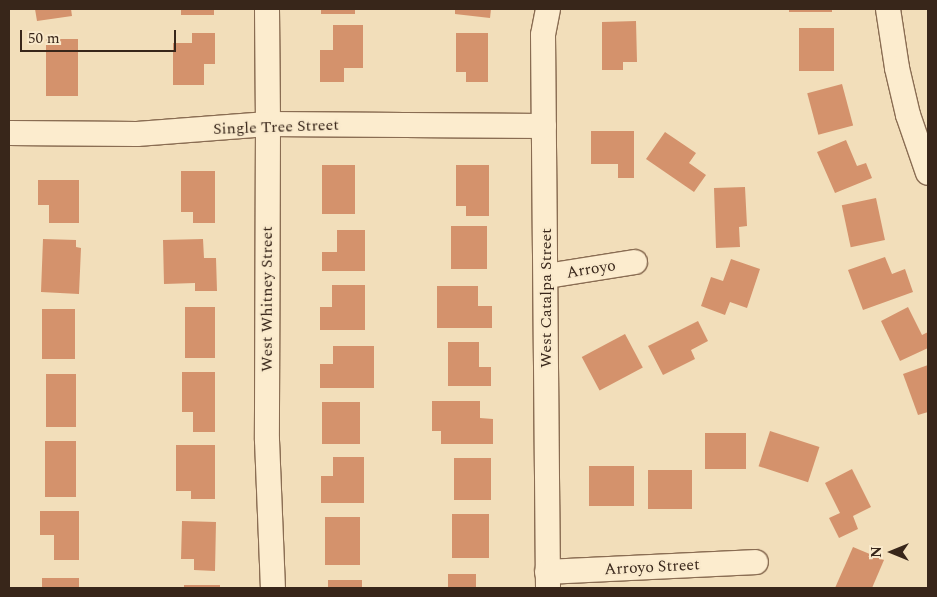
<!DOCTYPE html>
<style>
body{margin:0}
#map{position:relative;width:937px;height:597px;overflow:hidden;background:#f2deba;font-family:Spectral,serif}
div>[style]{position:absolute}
.building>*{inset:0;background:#d4926c;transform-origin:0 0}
.roads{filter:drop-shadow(1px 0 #8a6d53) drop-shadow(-1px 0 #8a6d53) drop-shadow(0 1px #8a6d53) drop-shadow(0 -1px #8a6d53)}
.minor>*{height:24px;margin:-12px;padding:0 12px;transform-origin:12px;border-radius:12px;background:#fcecce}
span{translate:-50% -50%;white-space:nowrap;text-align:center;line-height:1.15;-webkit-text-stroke:4px #f9e9cb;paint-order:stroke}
.street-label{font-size:16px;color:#38261a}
.frame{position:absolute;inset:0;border:10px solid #38261a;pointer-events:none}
.north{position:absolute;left:867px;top:527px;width:50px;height:50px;-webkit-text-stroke:4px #f9e9cb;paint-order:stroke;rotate:270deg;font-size:14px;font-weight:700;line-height:20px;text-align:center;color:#38261a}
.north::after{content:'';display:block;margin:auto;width:18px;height:22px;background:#38261a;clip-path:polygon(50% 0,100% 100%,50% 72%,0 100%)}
.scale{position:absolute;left:20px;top:30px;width:156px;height:22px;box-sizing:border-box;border:2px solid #38261a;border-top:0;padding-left:6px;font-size:15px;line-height:18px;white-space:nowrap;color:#38261a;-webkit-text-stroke:4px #f9e9cb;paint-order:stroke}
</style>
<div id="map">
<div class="building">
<div style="clip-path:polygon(35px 9px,71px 9px,72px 16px,37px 21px)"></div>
<div style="left:181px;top:9px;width:33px;height:6px"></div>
<div style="left:321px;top:9px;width:34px;height:5px"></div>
<div style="clip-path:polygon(455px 9px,491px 9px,490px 18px,455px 14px)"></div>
<div style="left:789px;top:9px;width:43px;height:3px"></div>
<div style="clip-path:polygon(636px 21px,637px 62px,623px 62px,623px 70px,602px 70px,602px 22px)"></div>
<div style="clip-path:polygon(333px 25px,363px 25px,363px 68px,344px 68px,344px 82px,320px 82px,320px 50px,333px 50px)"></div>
<div style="left:834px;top:28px;width:43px;height:35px;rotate:90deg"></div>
<div style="clip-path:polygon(192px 33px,215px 33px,215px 64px,204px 64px,204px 85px,173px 85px,173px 43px,192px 43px)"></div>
<div style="clip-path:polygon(456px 33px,488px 33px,488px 82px,466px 82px,466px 72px,456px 72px)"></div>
<div style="left:46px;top:39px;width:32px;height:57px"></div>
<div style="left:842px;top:84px;width:43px;height:36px;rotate:75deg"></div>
<div style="clip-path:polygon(591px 131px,634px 131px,634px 178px,618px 178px,618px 164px,591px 164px)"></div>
<div style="clip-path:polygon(665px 132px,696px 153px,689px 163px,706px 175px,694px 192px,646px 159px)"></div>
<div style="clip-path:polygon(846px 140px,857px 166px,866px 163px,872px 178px,835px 193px,817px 152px)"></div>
<div style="left:322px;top:165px;width:33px;height:49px"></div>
<div style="clip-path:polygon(456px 165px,489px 165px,489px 216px,466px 216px,466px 206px,456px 206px)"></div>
<div style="clip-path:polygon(181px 171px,215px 171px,215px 223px,193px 223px,193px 212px,181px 212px)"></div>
<div style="clip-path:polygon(38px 180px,79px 180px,79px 223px,49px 223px,49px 205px,38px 205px)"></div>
<div style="clip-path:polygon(745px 187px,747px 226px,739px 227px,740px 247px,716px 248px,714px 188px)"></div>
<div style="left:876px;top:198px;width:43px;height:35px;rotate:78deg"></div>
<div style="left:451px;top:226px;width:36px;height:43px"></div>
<div style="clip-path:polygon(337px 230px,365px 230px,365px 271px,322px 271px,322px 252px,337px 252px)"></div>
<div style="clip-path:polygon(43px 239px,76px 240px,76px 247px,81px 248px,79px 294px,41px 292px)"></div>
<div style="clip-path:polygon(203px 239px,204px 258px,216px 258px,217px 291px,195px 291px,195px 283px,164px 284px,163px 240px)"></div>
<div style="clip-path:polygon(885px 257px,892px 274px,905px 269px,913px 292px,863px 310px,848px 270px)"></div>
<div style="clip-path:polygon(731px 259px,760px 269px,747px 308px,730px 302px,725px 315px,701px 306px,711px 277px,723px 281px)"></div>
<div style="clip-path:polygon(332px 285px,365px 285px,365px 330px,320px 330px,320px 307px,332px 307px)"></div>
<div style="clip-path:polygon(437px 286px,478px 286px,478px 306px,492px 306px,492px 328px,437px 328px)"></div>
<div style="left:185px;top:307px;width:30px;height:51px"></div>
<div style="clip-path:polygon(908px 307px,922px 335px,928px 332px,928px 348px,900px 361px,881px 321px)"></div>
<div style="left:42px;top:309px;width:33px;height:50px"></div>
<div style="clip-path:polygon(698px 321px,708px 341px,691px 350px,695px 359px,663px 375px,648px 346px)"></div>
<div style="left:625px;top:334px;width:38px;height:49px;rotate:62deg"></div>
<div style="clip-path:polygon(448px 342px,479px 342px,479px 367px,491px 367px,491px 386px,448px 386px)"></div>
<div style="clip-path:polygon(333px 346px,374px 346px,374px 388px,320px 388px,320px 364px,333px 364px)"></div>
<div style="clip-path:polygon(928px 365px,928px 412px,918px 415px,903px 374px)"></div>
<div style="clip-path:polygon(182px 372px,215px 372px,215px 432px,193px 432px,193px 412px,182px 412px)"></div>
<div style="left:46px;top:374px;width:30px;height:53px"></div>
<div style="clip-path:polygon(432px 401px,480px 401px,480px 418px,493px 419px,493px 444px,441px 444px,441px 431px,432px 431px)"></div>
<div style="left:322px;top:402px;width:38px;height:42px"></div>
<div style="left:770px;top:431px;width:52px;height:37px;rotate:18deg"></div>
<div style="left:705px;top:433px;width:41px;height:36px"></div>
<div style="left:45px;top:441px;width:31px;height:56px"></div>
<div style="clip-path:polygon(176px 445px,215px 445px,215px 499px,191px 499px,191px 491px,176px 491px)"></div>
<div style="clip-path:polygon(333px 457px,364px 457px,364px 503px,321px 503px,321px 476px,333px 476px)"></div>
<div style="left:454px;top:458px;width:37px;height:42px"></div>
<div style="left:589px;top:466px;width:45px;height:40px"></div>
<div style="clip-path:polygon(852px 469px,871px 507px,853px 516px,858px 529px,839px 538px,829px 518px,840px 513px,825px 483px)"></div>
<div style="left:648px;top:470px;width:44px;height:39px"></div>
<div style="clip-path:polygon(40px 511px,79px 511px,79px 560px,54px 560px,54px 535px,40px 535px)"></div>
<div style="left:452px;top:514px;width:37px;height:44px"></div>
<div style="left:325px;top:517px;width:35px;height:48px"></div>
<div style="clip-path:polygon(182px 521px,216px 522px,215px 571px,194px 570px,194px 559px,181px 559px)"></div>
<div style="clip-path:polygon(853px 547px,884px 560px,872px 588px,835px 588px)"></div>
<div style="left:448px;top:574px;width:28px;height:14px"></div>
<div style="left:42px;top:578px;width:37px;height:10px"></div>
<div style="left:328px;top:580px;width:34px;height:8px"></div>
<div style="left:184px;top:585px;width:36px;height:3px"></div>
</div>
<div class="roads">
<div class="minor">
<div style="left:267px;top:9px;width:115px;rotate:89.5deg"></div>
<div style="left:268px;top:124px;width:316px;rotate:90.2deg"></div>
<div style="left:267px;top:440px;width:148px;rotate:87.7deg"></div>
<div style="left:548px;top:9px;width:26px;rotate:101deg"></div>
<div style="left:543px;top:35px;width:553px;rotate:89.48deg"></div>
<div style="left:888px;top:9px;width:60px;rotate:81.3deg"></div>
<div style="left:897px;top:68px;width:48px;rotate:76.8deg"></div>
<div style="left:908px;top:115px;width:61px;rotate:71deg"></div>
<div style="left:9px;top:133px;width:128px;rotate:0.4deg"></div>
<div style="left:137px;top:134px;width:131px;rotate:-4.4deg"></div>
<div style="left:268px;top:124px;width:276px;rotate:0.4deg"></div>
<div style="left:547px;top:276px;width:89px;rotate:-9deg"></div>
<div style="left:547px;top:572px;width:209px;rotate:-2.7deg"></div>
</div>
</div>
<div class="street-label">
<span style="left:276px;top:127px;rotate:-2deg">Single Tree Street</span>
<span style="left:591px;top:269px;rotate:-9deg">Arroyo</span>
<span style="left:546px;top:298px;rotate:-90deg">West Catalpa Street</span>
<span style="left:267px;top:299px;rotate:-90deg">West Whitney Street</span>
<span style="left:652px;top:567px;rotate:-3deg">Arroyo Street</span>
</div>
<div class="frame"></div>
<div class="north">N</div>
<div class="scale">50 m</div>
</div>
